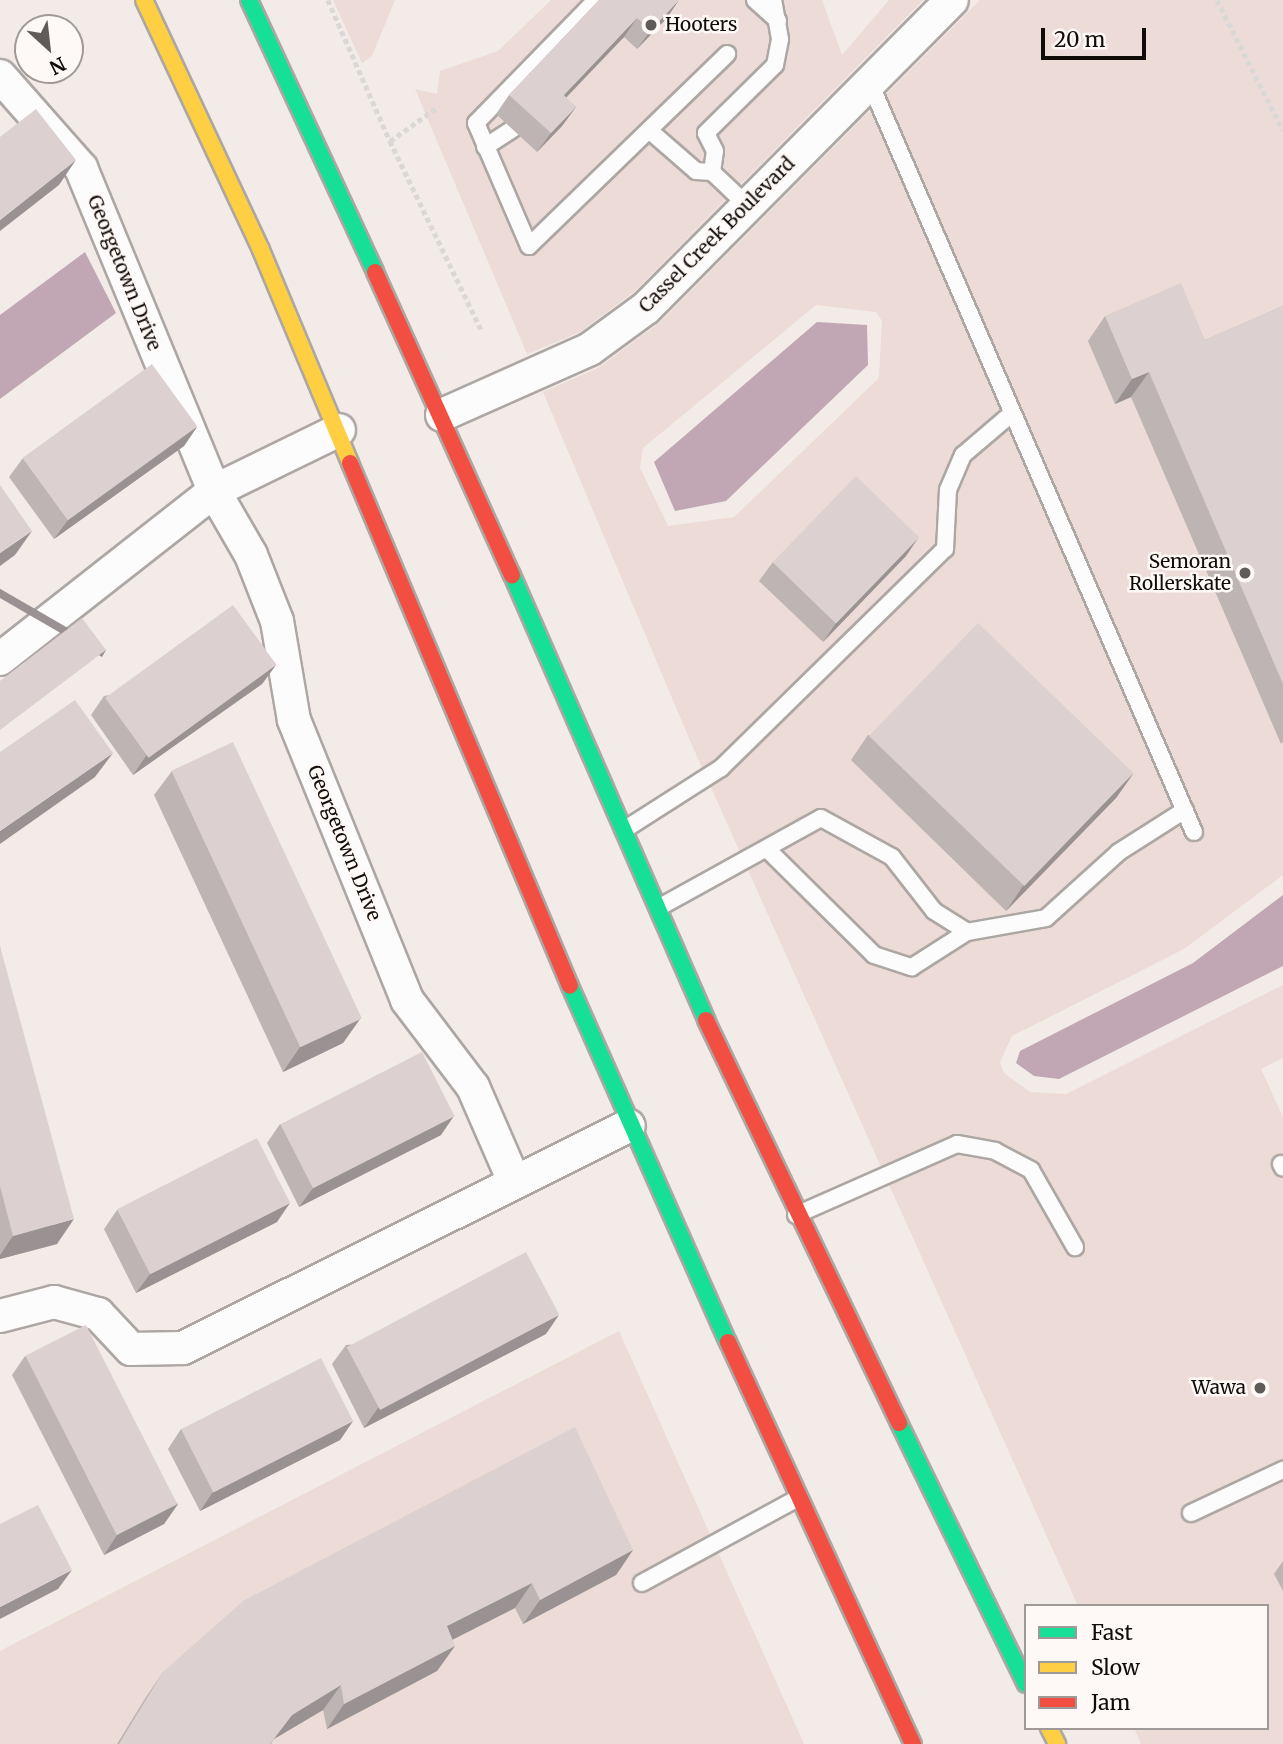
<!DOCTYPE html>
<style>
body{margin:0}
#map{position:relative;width:1283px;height:1744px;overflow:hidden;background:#f3ebe8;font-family:Merriweather,serif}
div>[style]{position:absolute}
.built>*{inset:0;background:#ecdbd6}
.water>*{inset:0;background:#c1a6b4}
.path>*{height:4.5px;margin-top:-2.25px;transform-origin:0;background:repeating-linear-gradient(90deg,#dad7d7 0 5px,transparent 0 8.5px)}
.roads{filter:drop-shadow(2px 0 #ada7a4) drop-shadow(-2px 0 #ada7a4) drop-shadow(0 2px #ada7a4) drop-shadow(0 -2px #ada7a4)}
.lane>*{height:16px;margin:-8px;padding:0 8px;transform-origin:8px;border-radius:8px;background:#fdfcfc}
.street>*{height:32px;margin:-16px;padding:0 16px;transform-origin:16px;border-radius:16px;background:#fdfcfc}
.fast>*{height:16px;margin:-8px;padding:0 8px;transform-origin:8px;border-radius:8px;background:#16e098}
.slow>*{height:16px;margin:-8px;padding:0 8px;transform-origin:8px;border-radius:8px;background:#ffcf43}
.jam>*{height:16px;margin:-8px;padding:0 8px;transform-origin:8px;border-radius:8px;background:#f24e42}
.wall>*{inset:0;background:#bdb4b3}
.shaded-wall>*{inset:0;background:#9a9292;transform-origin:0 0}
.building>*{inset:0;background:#dcd1d0;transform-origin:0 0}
.dots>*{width:19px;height:19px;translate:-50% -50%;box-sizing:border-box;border:4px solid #fef8f6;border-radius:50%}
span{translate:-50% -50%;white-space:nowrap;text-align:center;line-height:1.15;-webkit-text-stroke:5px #fef8f6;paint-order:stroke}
.poi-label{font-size:19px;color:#110c0a}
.left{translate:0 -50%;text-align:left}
.right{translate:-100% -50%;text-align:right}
.street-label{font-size:19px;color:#110c0a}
.legend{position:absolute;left:1024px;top:1604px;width:245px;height:126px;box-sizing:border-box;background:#fef8f6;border:2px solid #9f9a98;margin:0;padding:9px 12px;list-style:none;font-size:21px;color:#110c0a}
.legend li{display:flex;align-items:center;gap:14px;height:35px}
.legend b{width:35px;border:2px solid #9f9a98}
.north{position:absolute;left:14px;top:14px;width:70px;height:70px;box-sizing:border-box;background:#fef8f6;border:2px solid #9f9a98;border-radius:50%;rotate:153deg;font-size:19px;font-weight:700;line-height:28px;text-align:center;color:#110c0a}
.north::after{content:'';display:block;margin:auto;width:24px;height:32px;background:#605a58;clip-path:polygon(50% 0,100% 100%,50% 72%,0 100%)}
.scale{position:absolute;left:1041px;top:28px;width:105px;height:32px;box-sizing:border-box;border:4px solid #110c0a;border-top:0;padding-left:9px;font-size:21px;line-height:24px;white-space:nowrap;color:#110c0a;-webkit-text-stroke:5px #fef8f6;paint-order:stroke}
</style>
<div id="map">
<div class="built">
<div style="clip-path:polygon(333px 0,395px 0,372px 56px,362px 63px)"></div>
<div style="clip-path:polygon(551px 0,822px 0,842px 55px,889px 0,923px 0,634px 292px,580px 332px,527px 354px,415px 89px,437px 94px,440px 71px,498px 51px)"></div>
<div style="clip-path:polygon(evenodd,980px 0,1283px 0,1283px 875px,1184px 949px,1012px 1036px,1000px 1062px,1004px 1073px,1030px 1092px,1066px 1094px,1283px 985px,1283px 1058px,1261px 1069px,1283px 1117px,1283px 1744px,1141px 1744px,1134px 1728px,1267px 1728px,1267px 1606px,1078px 1606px,691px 743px,543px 392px,598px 368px,659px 323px,980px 0,816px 305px,876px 312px,882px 321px,879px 378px,734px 517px,668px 526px,640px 468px,643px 448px,816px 305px)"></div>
<div style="clip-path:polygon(619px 1331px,804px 1744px,0 1744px,0 1651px)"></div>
</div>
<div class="water">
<div style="clip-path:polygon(85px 252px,116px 313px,0 399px,0 315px)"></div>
<div style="clip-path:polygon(817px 322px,867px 325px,868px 365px,726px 501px,675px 511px,654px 462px)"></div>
<div style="clip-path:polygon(1283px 895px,1283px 966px,1059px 1079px,1034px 1076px,1016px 1063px,1020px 1051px,1193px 963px)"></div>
</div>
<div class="path">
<div style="left:328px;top:0;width:154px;rotate:66.3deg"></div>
<div style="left:390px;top:141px;width:60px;rotate:-35.5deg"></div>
<div style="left:1217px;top:0;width:146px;rotate:63.1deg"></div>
<div style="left:390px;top:141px;width:211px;rotate:64.2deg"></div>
</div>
<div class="roads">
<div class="lane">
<div style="left:596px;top:0;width:172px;rotate:134.3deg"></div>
<div style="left:476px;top:123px;width:134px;rotate:66.7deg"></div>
<div style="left:529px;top:246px;width:276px;rotate:-44.1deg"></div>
<div style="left:755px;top:0;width:31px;rotate:42deg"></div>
<div style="left:870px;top:83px;width:816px;rotate:66.61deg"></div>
<div style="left:650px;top:131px;width:61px;rotate:41deg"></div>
<div style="left:696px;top:171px;width:16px;rotate:4deg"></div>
<div style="left:712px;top:172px;width:50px;rotate:43.4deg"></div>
<div style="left:485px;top:147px;width:33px;rotate:-33deg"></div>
<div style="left:712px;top:172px;width:21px;rotate:-82deg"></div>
<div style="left:715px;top:151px;width:20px;rotate:-117deg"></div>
<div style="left:706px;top:133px;width:97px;rotate:-44.6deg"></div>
<div style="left:775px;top:65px;width:26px;rotate:-79deg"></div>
<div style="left:780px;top:39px;width:40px;rotate:-100deg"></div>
<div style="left:624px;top:830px;width:115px;rotate:-32.6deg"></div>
<div style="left:721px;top:768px;width:313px;rotate:-44.4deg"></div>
<div style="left:945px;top:549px;width:59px;rotate:-87.1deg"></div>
<div style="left:948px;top:490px;width:38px;rotate:-67deg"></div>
<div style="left:963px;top:455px;width:63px;rotate:-40.5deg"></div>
<div style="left:768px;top:850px;width:149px;rotate:44.7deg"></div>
<div style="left:874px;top:955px;width:40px;rotate:18deg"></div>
<div style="left:912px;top:967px;width:65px;rotate:-32.5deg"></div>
<div style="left:658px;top:908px;width:186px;rotate:-28.9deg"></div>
<div style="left:821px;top:818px;width:81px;rotate:28.8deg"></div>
<div style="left:892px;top:857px;width:68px;rotate:52.1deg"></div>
<div style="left:934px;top:911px;width:39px;rotate:32deg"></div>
<div style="left:967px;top:932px;width:80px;rotate:-10deg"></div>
<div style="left:1046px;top:918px;width:98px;rotate:-42.1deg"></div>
<div style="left:1119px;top:852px;width:78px;rotate:-32.5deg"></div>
<div style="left:1281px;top:1164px;width:4px;rotate:63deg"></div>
<div style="left:796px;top:1215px;width:176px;rotate:-23.8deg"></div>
<div style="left:957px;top:1144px;width:39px;rotate:10deg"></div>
<div style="left:995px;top:1151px;width:41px;rotate:27.8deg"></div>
<div style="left:1031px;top:1170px;width:89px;rotate:60.3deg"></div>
<div style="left:1191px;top:1513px;width:102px;rotate:-25.1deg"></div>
<div style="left:642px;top:1583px;width:175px;rotate:-28.6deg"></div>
</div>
<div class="street">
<div style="left:0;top:76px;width:123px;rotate:48.6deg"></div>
<div style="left:81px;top:168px;width:349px;rotate:67.6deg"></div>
<div style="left:214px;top:491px;width:74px;rotate:60deg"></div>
<div style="left:251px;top:555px;width:71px;rotate:68.5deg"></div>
<div style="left:277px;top:621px;width:100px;rotate:80.3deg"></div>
<div style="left:294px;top:720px;width:302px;rotate:68deg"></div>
<div style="left:407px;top:1000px;width:109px;rotate:52.8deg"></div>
<div style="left:473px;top:1087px;width:100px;rotate:66.5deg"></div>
<div style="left:442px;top:415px;width:162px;rotate:-24deg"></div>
<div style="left:590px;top:349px;width:69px;rotate:-36.2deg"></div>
<div style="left:646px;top:308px;width:434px;rotate:-45.2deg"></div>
<div style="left:0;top:659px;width:272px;rotate:-38.1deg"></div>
<div style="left:214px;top:491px;width:139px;rotate:-26deg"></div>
<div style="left:0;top:1316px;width:56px;rotate:-14.5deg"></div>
<div style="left:54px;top:1302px;width:46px;rotate:15.3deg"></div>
<div style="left:98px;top:1314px;width:48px;rotate:46.7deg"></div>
<div style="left:131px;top:1349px;width:52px;rotate:-1.1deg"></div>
<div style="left:183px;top:1348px;width:498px;rotate:-26.5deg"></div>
</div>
<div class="fast">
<div style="left:249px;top:0;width:300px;rotate:65.1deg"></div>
<div style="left:512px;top:575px;width:485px;rotate:66.4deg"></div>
<div style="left:570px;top:986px;width:389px;rotate:66.1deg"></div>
<div style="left:899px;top:1423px;width:290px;rotate:64.1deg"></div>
</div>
<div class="slow">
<div style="left:144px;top:0;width:276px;rotate:64.9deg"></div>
<div style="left:261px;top:250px;width:231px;rotate:67.3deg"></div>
<div style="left:1049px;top:1728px;width:18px;rotate:63deg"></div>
</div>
<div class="jam">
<div style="left:375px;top:272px;width:333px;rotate:65.7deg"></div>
<div style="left:350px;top:463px;width:567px;rotate:67.19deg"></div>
<div style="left:706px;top:1020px;width:447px;rotate:64.4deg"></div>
<div style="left:728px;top:1342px;width:443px;rotate:65.3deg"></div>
</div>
</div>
<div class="wall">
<div style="clip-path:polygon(599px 0,667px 18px,637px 49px,624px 37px,566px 98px,576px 107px,562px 126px,537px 152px,496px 114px,509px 95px)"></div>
<div style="clip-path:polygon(1283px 306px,1283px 742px,1281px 744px,1131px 397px,1115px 404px,1088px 341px,1105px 316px,1205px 340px)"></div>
<div style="clip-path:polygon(197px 427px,184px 446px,54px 539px,9px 477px,23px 458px)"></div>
<div style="clip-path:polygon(906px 556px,823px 642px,759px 581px,773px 562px)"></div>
<div style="clip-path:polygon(276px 665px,262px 684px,133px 775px,91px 715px,104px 696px)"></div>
<div style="clip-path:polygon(868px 735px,1133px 774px,1116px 798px,1006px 911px,851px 760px)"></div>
<div style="clip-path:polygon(172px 771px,360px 1019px,343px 1043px,283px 1072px,154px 795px)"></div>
<div style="clip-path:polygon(0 946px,57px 1244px,0 1259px)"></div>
<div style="clip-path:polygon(280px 1124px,441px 1135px,299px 1207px,267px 1143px)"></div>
<div style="clip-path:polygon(117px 1210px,277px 1222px,136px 1293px,104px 1229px)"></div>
<div style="clip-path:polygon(546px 1334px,364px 1428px,332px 1364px,346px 1345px)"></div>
<div style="clip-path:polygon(25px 1356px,178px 1504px,164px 1524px,104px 1555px,12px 1375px)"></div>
<div style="clip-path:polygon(353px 1421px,340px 1440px,200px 1511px,168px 1449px,181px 1429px)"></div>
<div style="clip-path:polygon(633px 1550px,616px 1575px,523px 1624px,515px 1608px,452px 1640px,455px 1646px,437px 1671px,327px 1729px,323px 1710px,274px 1739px,271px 1744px,117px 1744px,146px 1697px,163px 1672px)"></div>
<div style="clip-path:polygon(1283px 1561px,1283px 1591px,1274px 1574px)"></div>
</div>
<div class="shaded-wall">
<div style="clip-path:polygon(679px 0,667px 18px,637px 49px,651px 30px)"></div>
<div style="clip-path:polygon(637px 18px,624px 37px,550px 114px,564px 95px)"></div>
<div style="clip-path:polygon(576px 107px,562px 126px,537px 152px,551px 133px)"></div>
<div style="clip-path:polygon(76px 160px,59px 185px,0 231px,0 220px)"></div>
<div style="clip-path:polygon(1149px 372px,1131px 397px,1115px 404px,1132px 379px)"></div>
<div style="clip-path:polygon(197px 427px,184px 446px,54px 539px,68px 520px)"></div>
<div style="clip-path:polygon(32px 531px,15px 555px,0 566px,0 553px)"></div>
<div style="clip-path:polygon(919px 537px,906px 556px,823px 642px,836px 623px)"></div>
<div style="left:106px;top:650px;width:8px;height:133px;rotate:120deg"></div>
<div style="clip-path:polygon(276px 665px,262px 684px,133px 775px,146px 756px)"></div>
<div style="clip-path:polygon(113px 753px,95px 777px,0 844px,0 831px)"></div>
<div style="clip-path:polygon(1133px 774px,1116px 798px,1006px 911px,1023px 886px)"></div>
<div style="clip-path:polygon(360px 1019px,343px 1043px,283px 1072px,300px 1047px)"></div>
<div style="clip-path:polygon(454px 1116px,441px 1135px,299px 1207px,313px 1188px)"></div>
<div style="clip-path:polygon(290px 1203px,277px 1222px,136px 1293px,150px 1274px)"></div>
<div style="clip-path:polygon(74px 1219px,57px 1244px,0 1259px,0 1255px,13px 1236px)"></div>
<div style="clip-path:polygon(559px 1315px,546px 1334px,364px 1428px,378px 1408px)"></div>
<div style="clip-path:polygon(353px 1421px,340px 1440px,200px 1511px,213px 1492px)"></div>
<div style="clip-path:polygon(178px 1504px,164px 1524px,104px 1555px,117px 1535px)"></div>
<div style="clip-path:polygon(633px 1550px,616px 1575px,523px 1624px,540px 1600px)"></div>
<div style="clip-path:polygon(72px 1570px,58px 1589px,0 1619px,0 1607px)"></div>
<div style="clip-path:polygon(532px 1583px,515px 1608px,430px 1651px,447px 1626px)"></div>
<div style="clip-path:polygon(455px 1646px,437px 1671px,327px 1729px,344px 1704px)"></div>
<div style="clip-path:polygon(341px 1685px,323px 1710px,274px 1739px,270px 1744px,292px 1715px)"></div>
</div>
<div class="building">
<div style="clip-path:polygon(599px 0,679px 0,651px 30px,637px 18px,564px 95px,576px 107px,551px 133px,509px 95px)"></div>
<div style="clip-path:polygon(36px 109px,76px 160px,0 220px,0 137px)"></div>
<div style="clip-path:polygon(1181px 283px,1205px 340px,1283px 306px,1283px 684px,1149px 372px,1132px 379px,1105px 316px)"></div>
<div style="left:152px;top:364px;width:77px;height:160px;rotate:54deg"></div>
<div style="left:856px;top:476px;width:88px;height:120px;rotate:44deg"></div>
<div style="clip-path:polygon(0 485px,32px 531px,0 553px)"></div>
<div style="left:233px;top:605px;width:74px;height:158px;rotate:54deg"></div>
<div style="clip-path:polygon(82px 618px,106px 650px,0 730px,0 681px)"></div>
<div style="left:978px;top:623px;width:216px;height:157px;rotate:44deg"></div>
<div style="clip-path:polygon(75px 700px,113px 753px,0 831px,0 752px)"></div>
<div style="left:233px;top:742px;width:305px;height:68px;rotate:65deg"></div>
<div style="clip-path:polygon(0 946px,74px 1219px,13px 1236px,0 1186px)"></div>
<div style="left:422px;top:1052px;width:72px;height:159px;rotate:63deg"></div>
<div style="left:257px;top:1138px;width:73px;height:157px;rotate:63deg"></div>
<div style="left:526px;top:1252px;width:71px;height:203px;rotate:62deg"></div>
<div style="left:86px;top:1325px;width:201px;height:68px;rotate:63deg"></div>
<div style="left:321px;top:1358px;width:71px;height:157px;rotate:63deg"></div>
<div style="clip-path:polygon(575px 1427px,633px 1550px,540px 1600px,532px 1583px,447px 1626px,455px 1646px,344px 1704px,341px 1685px,292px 1715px,270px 1744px,119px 1744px,163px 1672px,243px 1601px)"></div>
<div style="clip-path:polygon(38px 1505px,72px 1570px,0 1607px,0 1524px)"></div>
</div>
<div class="dots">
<div style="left:651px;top:25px;background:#605a58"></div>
<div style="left:1245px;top:573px;background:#605a58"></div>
<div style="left:1260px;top:1388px;background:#605a58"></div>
</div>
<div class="poi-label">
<span class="left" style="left:665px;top:25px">Hooters</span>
<span class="right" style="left:1231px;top:573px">Semoran<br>Rollerskate</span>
<span class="right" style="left:1246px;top:1388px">Wawa</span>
</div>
<div class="street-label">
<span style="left:717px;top:235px;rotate:-45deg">Cassel Creek Boulevard</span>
<span style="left:124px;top:273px;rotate:68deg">Georgetown Drive</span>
<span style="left:344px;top:843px;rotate:68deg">Georgetown Drive</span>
</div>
<ul class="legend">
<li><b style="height:9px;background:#16e098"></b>Fast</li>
<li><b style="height:9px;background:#ffcf43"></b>Slow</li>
<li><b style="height:9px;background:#f24e42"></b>Jam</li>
</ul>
<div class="north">N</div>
<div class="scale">20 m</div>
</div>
